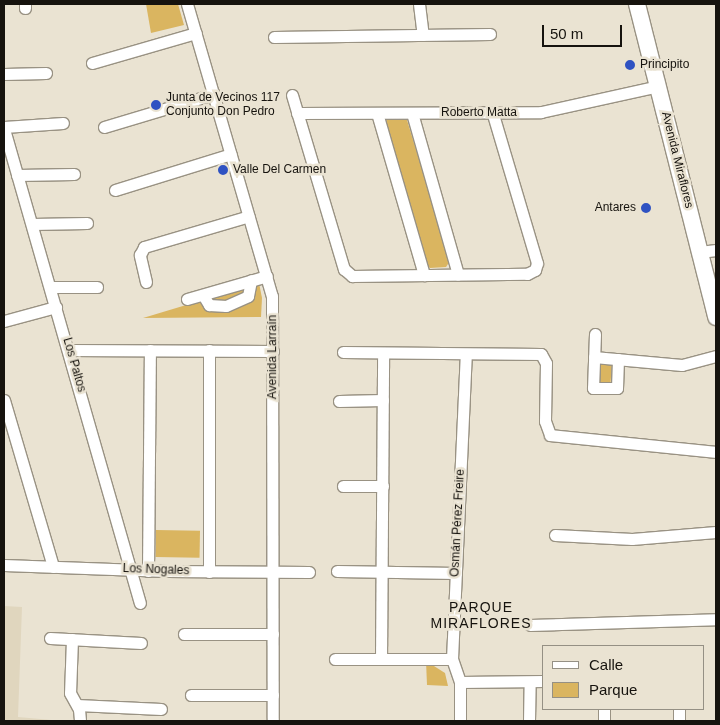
<!DOCTYPE html>
<meta charset="utf-8">
<style>
body{margin:0}
#map{position:relative;width:720px;height:725px;overflow:hidden;background:#eae3d2;font-family:Arial,sans-serif}
div>[style]{position:absolute}
.built>*{inset:0;background:#e0d6be}
.green>*{inset:0;background:#dab560;transform-origin:0 0}
.roads{filter:drop-shadow(1px 0 #999283) drop-shadow(-1px 0 #999283) drop-shadow(0 1px #999283) drop-shadow(0 -1px #999283)}
.minor>*{height:11px;margin:-5.5px;padding:0 5.5px;transform-origin:5.5px;border-radius:5.5px;background:#fff}
.secondary>*{height:16px;margin:-8px;padding:0 8px;transform-origin:8px;border-radius:8px;background:#fff}
.dots>*{width:14px;height:14px;translate:-50% -50%;box-sizing:border-box;border:2px solid #eae3d2;border-radius:50%}
span{translate:-50% -50%;white-space:nowrap;text-align:center;line-height:1.15;-webkit-text-stroke:5px #eae3d2;paint-order:stroke}
.poi-label{font-size:12px;color:#16130e}
.left{translate:0 -50%;text-align:left}
.right{translate:-100% -50%;text-align:right}
.street-label{font-size:12px;color:#16130e}
.neighbourhood-label{font-size:14px;color:#16130e;letter-spacing:1px}
.frame{position:absolute;inset:0;border:5px solid #16130e;pointer-events:none}
.legend{position:absolute;left:542px;top:645px;width:162px;height:65px;box-sizing:border-box;background:#eae3d2;border:1px solid #959084;margin:0;padding:6px 9px;list-style:none;font-size:15px;color:#16130e}
.legend li{display:flex;align-items:center;gap:10px;height:25px}
.legend b{width:25px;border:1px solid #959084}
.scale{position:absolute;left:542px;top:25px;width:80px;height:22px;box-sizing:border-box;border:2px solid #16130e;border-top:0;padding-left:6px;font-size:15px;line-height:18px;white-space:nowrap;color:#16130e;-webkit-text-stroke:4px #eae3d2;paint-order:stroke}
</style>
<div id="map">
<div class="built">
<div style="clip-path:polygon(4px 606px,22px 607px,18px 717px,62px 721px,4px 721px)"></div>
</div>
<div class="green">
<div style="clip-path:polygon(146px 4px,178px 4px,184px 25px,151px 33px)"></div>
<div style="clip-path:polygon(387px 119px,407px 120px,450px 261px,446px 267px,430px 268px,426px 265px,385px 126px)"></div>
<div style="clip-path:polygon(259px 283px,262px 298px,261px 317px,143px 318px)"></div>
<div style="left:597px;top:362px;width:15px;height:23px;rotate:4deg"></div>
<div style="left:156px;top:530px;width:44px;height:27px;rotate:1deg"></div>
<div style="clip-path:polygon(426px 661px,445px 673px,448px 686px,427px 685px)"></div>
</div>
<div class="roads">
<div class="minor">
<div style="left:25px;top:4px;width:4px;rotate:90deg"></div>
<div style="left:187px;top:4px;width:304px;rotate:73.8deg"></div>
<div style="left:272px;top:296px;width:425px;rotate:89.9deg"></div>
<div style="left:419px;top:4px;width:31px;rotate:83deg"></div>
<div style="left:274px;top:37px;width:216px;rotate:-0.8deg"></div>
<div style="left:92px;top:63px;width:108px;rotate:-16.1deg"></div>
<div style="left:4px;top:74px;width:42px;rotate:-1.4deg"></div>
<div style="left:292px;top:95px;width:182px;rotate:73.4deg"></div>
<div style="left:344px;top:269px;width:11px;rotate:41deg"></div>
<div style="left:352px;top:276px;width:175px;rotate:-0.7deg"></div>
<div style="left:527px;top:274px;width:9px;rotate:-27deg"></div>
<div style="left:535px;top:270px;width:7px;rotate:-74deg"></div>
<div style="left:537px;top:263px;width:155px;rotate:-106.5deg"></div>
<div style="left:297px;top:113px;width:244px;rotate:-0.2deg"></div>
<div style="left:541px;top:112px;width:120px;rotate:-12.5deg"></div>
<div style="left:377px;top:113px;width:169px;rotate:73.8deg"></div>
<div style="left:412px;top:113px;width:168px;rotate:74.1deg"></div>
<div style="left:4px;top:127px;width:59px;rotate:-3.9deg"></div>
<div style="left:104px;top:127px;width:115px;rotate:-16.7deg"></div>
<div style="left:4px;top:129px;width:493px;rotate:74deg"></div>
<div style="left:17px;top:175px;width:57px;rotate:-1deg"></div>
<div style="left:115px;top:190px;width:121px;rotate:-17.2deg"></div>
<div style="left:32px;top:224px;width:55px;rotate:-1deg"></div>
<div style="left:700px;top:252px;width:16px;rotate:-7deg"></div>
<div style="left:146px;top:282px;width:28px;rotate:-103deg"></div>
<div style="left:140px;top:255px;width:9px;rotate:-63deg"></div>
<div style="left:144px;top:247px;width:109px;rotate:-16.4deg"></div>
<div style="left:51px;top:287px;width:46px"></div>
<div style="left:203px;top:295px;width:12px;rotate:59deg"></div>
<div style="left:209px;top:305px;width:17px;rotate:3deg"></div>
<div style="left:226px;top:306px;width:24px;rotate:-24deg"></div>
<div style="left:248px;top:296px;width:16px;rotate:-79deg"></div>
<div style="left:187px;top:299px;width:83px;rotate:-16deg"></div>
<div style="left:4px;top:321px;width:54px;rotate:-15.1deg"></div>
<div style="left:595px;top:334px;width:54px;rotate:92.1deg"></div>
<div style="left:593px;top:388px;width:24px"></div>
<div style="left:617px;top:388px;width:29px;rotate:-88deg"></div>
<div style="left:69px;top:350px;width:204px;rotate:0.3deg"></div>
<div style="left:343px;top:352px;width:198px;rotate:0.6deg"></div>
<div style="left:541px;top:354px;width:10px;rotate:61deg"></div>
<div style="left:546px;top:363px;width:58px;rotate:91deg"></div>
<div style="left:545px;top:421px;width:15px;rotate:70deg"></div>
<div style="left:550px;top:435px;width:167px;rotate:5.8deg"></div>
<div style="left:594px;top:357px;width:88px;rotate:5.2deg"></div>
<div style="left:682px;top:365px;width:35px;rotate:-15deg"></div>
<div style="left:4px;top:400px;width:174px;rotate:73.6deg"></div>
<div style="left:339px;top:401px;width:44px;rotate:-1.3deg"></div>
<div style="left:343px;top:486px;width:40px"></div>
<div style="left:555px;top:535px;width:77px;rotate:3deg"></div>
<div style="left:632px;top:539px;width:84px;rotate:-4.8deg"></div>
<div style="left:4px;top:565px;width:163px;rotate:2.1deg"></div>
<div style="left:167px;top:571px;width:142px;rotate:0.4deg"></div>
<div style="left:148px;top:571px;width:221px;rotate:-89.5deg"></div>
<div style="left:337px;top:571px;width:119px;rotate:1deg"></div>
<div style="left:209px;top:572px;width:222px;rotate:-90deg"></div>
<div style="left:530px;top:625px;width:186px;rotate:-1.8deg"></div>
<div style="left:184px;top:634px;width:89px"></div>
<div style="left:50px;top:638px;width:91px;rotate:3.1deg"></div>
<div style="left:72px;top:639px;width:54px;rotate:92.1deg"></div>
<div style="left:70px;top:693px;width:18px;rotate:61deg"></div>
<div style="left:79px;top:709px;width:12px;rotate:85deg"></div>
<div style="left:335px;top:659px;width:117px"></div>
<div style="left:381px;top:659px;width:305px;rotate:-89.6deg"></div>
<div style="left:460px;top:682px;width:84px;rotate:-0.7deg"></div>
<div style="left:191px;top:695px;width:82px"></div>
<div style="left:77px;top:705px;width:84px;rotate:2.7deg"></div>
<div style="left:679px;top:709px;width:12px;rotate:90deg"></div>
<div style="left:460px;top:721px;width:39px;rotate:-90deg"></div>
<div style="left:460px;top:682px;width:24px;rotate:-109deg"></div>
<div style="left:452px;top:659px;width:305px;rotate:-87.4deg"></div>
<div style="left:529px;top:721px;width:39px;rotate:-89deg"></div>
<div style="left:604px;top:721px;width:12px;rotate:-90deg"></div>
</div>
<div class="secondary">
<div style="left:637px;top:4px;width:323px;rotate:75.8deg"></div>
</div>
</div>
<div class="dots">
<div style="left:630px;top:65px;background:#2f52c2"></div>
<div style="left:156px;top:105px;background:#2f52c2"></div>
<div style="left:223px;top:170px;background:#2f52c2"></div>
<div style="left:646px;top:208px;background:#2f52c2"></div>
</div>
<div class="poi-label">
<span class="left" style="left:640px;top:65px">Principito</span>
<span class="left" style="left:166px;top:105px">Junta de Vecinos 117<br>Conjunto Don Pedro</span>
<span class="left" style="left:233px;top:170px">Valle Del Carmen</span>
<span class="right" style="left:636px;top:208px">Antares</span>
</div>
<div class="street-label">
<span style="left:479px;top:113px">Roberto Matta</span>
<span style="left:677px;top:160px;rotate:76deg">Avenida Miraflores</span>
<span style="left:273px;top:357px;rotate:-90deg">Avenida Larraín</span>
<span style="left:74px;top:365px;rotate:74deg">Los Paltos</span>
<span style="left:458px;top:523px;rotate:-87deg">Osmán Pérez Freire</span>
<span style="left:156px;top:570px;rotate:2deg">Los Nogales</span>
</div>
<div class="neighbourhood-label">
<span style="left:481px;top:615px">PARQUE<br>MIRAFLORES</span>
</div>
<div class="frame"></div>
<ul class="legend">
<li><b style="height:6px;background:#fff"></b>Calle</li>
<li><b style="height:14px;background:#dab560"></b>Parque</li>
</ul>
<div class="scale">50 m</div>
</div>
